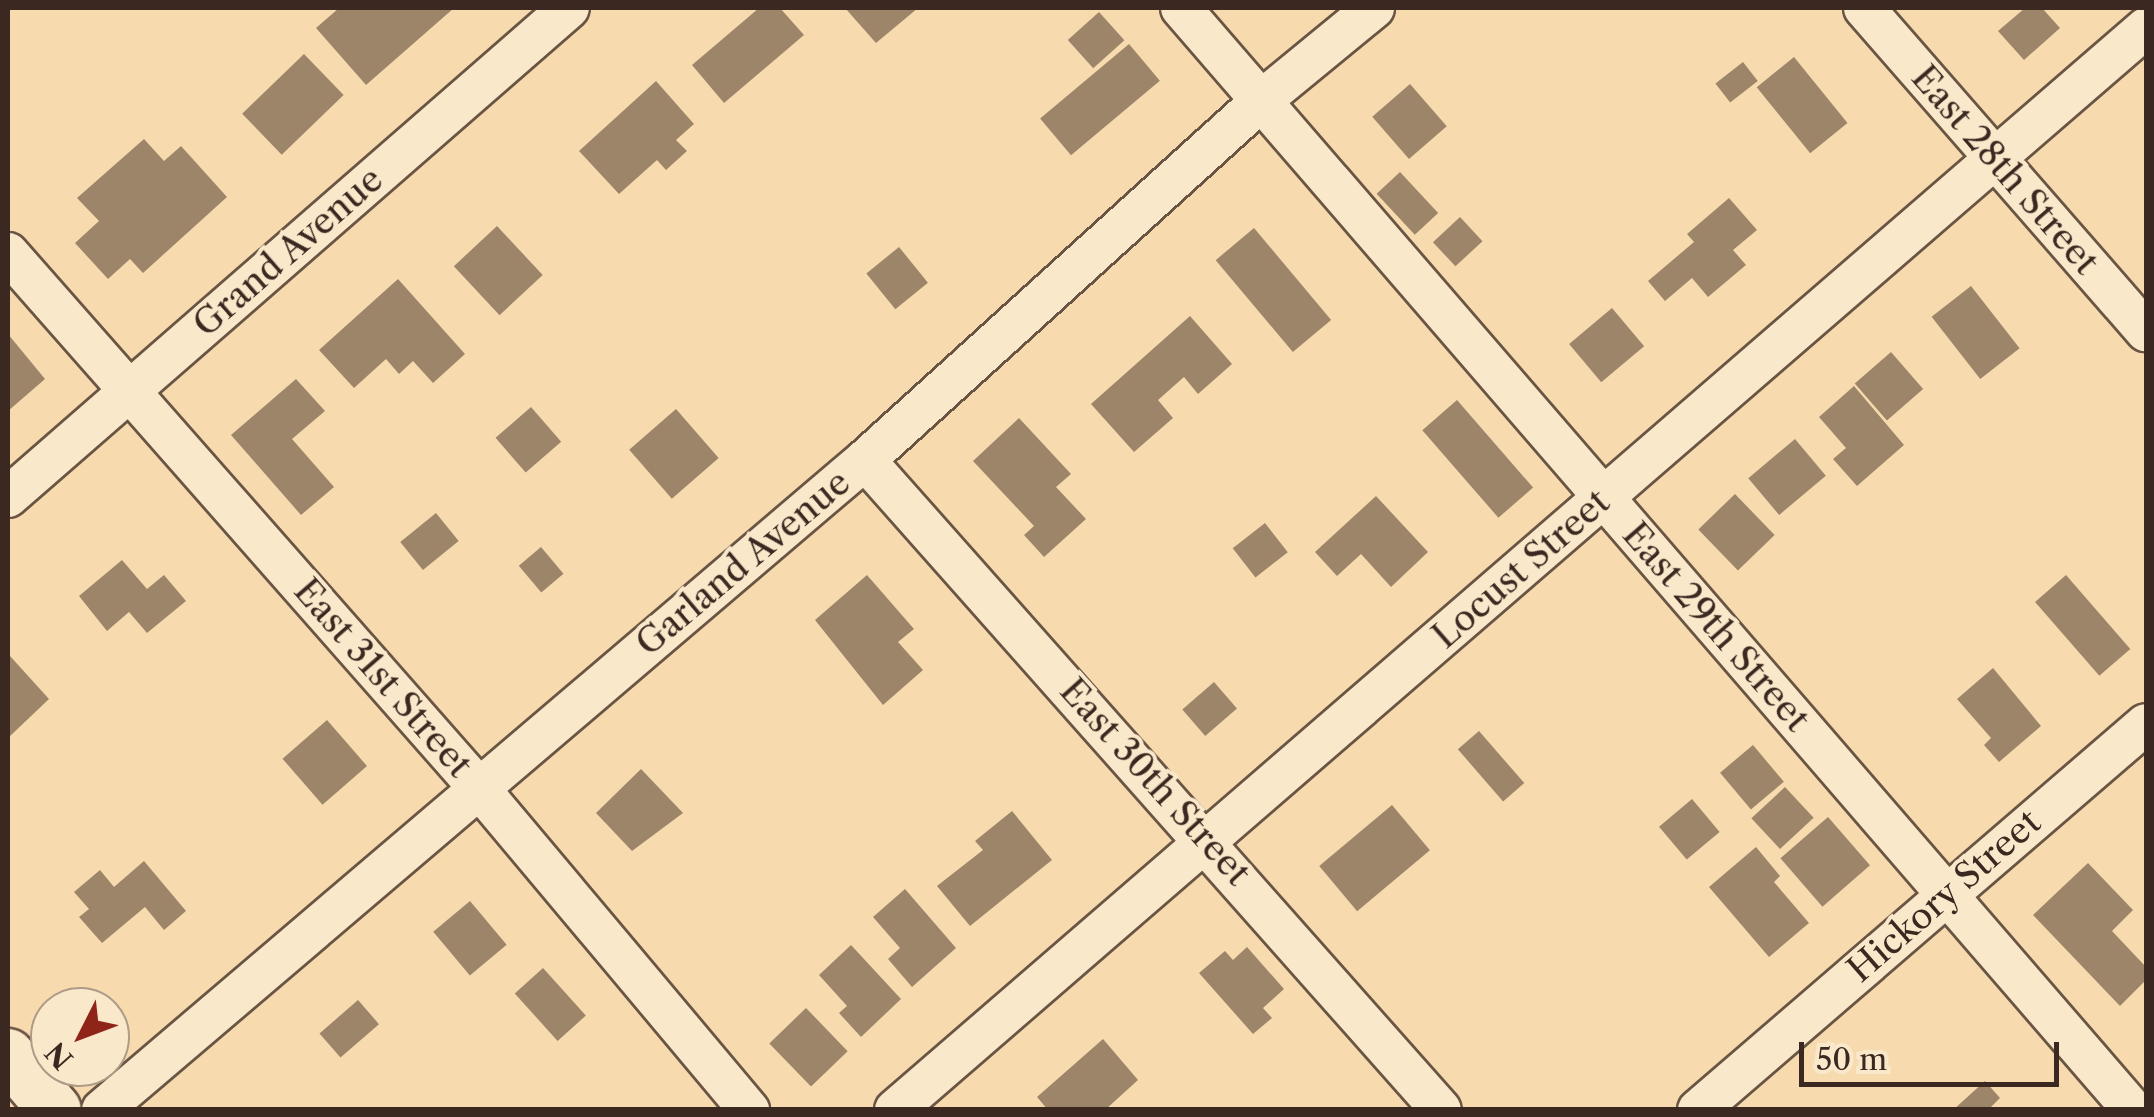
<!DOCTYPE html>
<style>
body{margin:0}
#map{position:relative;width:2154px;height:1117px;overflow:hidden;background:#f7dbaf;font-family:"Libre Caslon Text",serif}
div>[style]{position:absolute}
.building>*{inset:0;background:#9d856a;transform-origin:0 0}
.roads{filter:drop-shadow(2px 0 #6a5544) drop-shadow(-2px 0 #6a5544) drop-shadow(0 2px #6a5544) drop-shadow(0 -2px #6a5544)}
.minor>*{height:40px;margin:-20px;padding:0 20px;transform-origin:20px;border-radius:20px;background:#fae8cb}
.tertiary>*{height:52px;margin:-26px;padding:0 26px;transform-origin:26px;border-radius:26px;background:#fae8cb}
span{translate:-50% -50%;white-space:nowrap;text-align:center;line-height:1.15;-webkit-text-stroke:8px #fae8cb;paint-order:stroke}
.street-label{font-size:35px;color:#3b2820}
.frame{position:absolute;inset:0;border:10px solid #3b2820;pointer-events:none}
.north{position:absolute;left:30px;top:987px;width:100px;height:100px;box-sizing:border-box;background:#fae8cb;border:2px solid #ae9b87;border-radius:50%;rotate:228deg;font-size:28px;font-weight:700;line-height:40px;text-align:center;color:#3b2820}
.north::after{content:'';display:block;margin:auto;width:35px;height:45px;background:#8f2418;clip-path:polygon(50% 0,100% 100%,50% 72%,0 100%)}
.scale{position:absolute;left:1799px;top:1042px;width:260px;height:45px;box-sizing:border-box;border:5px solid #3b2820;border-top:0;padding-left:12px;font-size:30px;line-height:35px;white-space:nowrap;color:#3b2820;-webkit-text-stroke:8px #fae8cb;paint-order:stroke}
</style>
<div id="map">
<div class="building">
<div style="clip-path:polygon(339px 8px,454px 8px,366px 85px,316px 28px)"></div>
<div style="clip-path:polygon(759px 8px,780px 8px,804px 35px,724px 103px,692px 65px)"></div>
<div style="clip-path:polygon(845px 8px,918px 8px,876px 43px)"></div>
<div style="clip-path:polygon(2025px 8px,2042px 8px,2060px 28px,2024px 60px,1998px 31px)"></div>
<div style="left:1099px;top:12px;width:38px;height:42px;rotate:48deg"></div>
<div style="left:1129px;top:44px;width:48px;height:116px;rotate:50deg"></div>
<div style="left:304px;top:54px;width:57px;height:86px;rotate:46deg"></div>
<div style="left:1794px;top:57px;width:85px;height:48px;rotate:51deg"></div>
<div style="left:1743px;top:62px;width:24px;height:35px;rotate:52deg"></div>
<div style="clip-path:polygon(656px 81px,694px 124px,676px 140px,687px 151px,666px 170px,657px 160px,619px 194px,579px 151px)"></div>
<div style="left:1410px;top:84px;width:56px;height:50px;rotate:49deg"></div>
<div style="clip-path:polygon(144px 139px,164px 161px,181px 146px,227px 197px,143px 273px,130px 259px,108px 279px,75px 243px,99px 221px,77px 198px)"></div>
<div style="left:1400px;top:172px;width:56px;height:32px;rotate:47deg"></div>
<div style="clip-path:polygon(1729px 198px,1757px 230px,1733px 250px,1746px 265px,1708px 297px,1692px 278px,1665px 301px,1648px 281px,1694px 242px,1687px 234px)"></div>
<div style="left:1460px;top:217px;width:33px;height:37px;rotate:47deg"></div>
<div style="left:497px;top:226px;width:67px;height:59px;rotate:47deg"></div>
<div style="left:1254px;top:228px;width:120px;height:50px;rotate:50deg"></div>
<div style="left:899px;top:247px;width:46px;height:42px;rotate:51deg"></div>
<div style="clip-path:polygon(398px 279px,465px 354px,433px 383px,413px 361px,399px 374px,386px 359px,354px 388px,319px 350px)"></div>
<div style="left:1971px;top:286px;width:79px;height:50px;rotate:52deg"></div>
<div style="left:1612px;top:308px;width:50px;height:56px;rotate:50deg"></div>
<div style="clip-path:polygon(1190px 316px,1232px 364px,1198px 394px,1184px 377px,1158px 400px,1173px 418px,1134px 452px,1091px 404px)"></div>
<div style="clip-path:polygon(8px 334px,45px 379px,8px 411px)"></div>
<div style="left:1891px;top:352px;width:49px;height:48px;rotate:49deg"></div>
<div style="clip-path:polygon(296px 379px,325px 411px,292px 439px,334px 487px,301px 515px,231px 435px)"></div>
<div style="clip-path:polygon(1854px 386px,1904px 445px,1857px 486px,1833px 459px,1846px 448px,1819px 417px)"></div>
<div style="left:1457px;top:400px;width:116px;height:46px;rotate:49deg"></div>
<div style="left:531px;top:407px;width:46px;height:47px;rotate:49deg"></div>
<div style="left:676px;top:409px;width:65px;height:62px;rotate:49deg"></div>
<div style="clip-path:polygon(1019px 418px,1071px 474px,1056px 487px,1086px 519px,1044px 557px,1024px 535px,1034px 526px,973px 461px)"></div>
<div style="left:1795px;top:439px;width:48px;height:61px;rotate:50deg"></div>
<div style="left:1735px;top:494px;width:57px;height:51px;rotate:46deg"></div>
<div style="clip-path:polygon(1376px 496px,1428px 552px,1391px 587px,1361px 554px,1337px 576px,1315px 552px)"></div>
<div style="left:436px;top:513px;width:36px;height:46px;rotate:51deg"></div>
<div style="left:1265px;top:523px;width:37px;height:41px;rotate:52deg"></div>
<div style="left:541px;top:547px;width:35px;height:29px;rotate:50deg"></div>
<div style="clip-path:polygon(122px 560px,147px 589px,164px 575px,186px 601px,147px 633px,129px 612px,107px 631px,79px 596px)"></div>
<div style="clip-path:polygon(867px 575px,914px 629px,898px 642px,923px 670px,883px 705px,815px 620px)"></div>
<div style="left:2066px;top:575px;width:98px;height:41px;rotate:49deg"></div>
<div style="clip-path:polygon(10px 656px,49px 699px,8px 738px,8px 658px)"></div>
<div style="clip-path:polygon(1993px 668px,2041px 726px,1999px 762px,1984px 745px,1991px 738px,1957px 699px)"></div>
<div style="left:1214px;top:682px;width:35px;height:42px;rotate:49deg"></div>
<div style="left:327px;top:720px;width:61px;height:59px;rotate:49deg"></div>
<div style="left:1479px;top:731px;width:69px;height:28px;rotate:49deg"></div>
<div style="left:1753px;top:745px;width:48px;height:43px;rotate:50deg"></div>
<div style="clip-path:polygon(641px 769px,683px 813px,632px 851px,596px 813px)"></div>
<div style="left:1785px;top:787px;width:42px;height:46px;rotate:47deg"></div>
<div style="left:1692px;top:799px;width:43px;height:43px;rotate:50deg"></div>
<div style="left:1392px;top:805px;width:59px;height:95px;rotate:50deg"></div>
<div style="clip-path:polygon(1012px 811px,1052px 860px,970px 926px,937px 886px,983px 850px,975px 841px)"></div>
<div style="left:1828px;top:817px;width:64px;height:63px;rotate:49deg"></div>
<div style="clip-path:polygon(1756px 847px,1780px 876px,1774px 882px,1809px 923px,1769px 957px,1709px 887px)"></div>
<div style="clip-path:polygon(144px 861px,186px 911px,164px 930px,145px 907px,102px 943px,79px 917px,89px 909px,74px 892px,100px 870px,114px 887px)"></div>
<div style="clip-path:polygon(2088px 863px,2133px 910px,2112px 931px,2146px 967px,2146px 980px,2120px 1006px,2033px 915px)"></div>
<div style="clip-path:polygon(905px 889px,956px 948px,912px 987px,888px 959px,900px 948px,873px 917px)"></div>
<div style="left:470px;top:901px;width:57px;height:48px;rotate:50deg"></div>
<div style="clip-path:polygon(851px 945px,901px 999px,861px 1037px,839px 1013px,847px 1006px,819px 975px)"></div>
<div style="clip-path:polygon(1247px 947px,1284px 989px,1263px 1008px,1272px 1018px,1253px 1034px,1199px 973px,1225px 951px,1233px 960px)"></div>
<div style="left:543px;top:968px;width:64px;height:38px;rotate:48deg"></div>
<div style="left:358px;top:1000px;width:32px;height:51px;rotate:49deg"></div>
<div style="left:806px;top:1008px;width:60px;height:51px;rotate:46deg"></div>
<div style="clip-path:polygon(1103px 1039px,1138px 1080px,1105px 1110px,1048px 1110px,1037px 1097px)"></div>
<div style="clip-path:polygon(1985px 1081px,2000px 1098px,1988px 1110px,1953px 1110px)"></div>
</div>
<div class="roads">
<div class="minor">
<div style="left:1181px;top:8px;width:1456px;rotate:49.18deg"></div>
<div style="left:1864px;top:8px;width:429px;rotate:48.9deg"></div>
<div style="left:8px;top:253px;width:711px;rotate:48.65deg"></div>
<div style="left:478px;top:787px;width:422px;rotate:50deg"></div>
<div style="left:865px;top:460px;width:868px;rotate:48.45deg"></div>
<div style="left:8px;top:497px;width:744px;rotate:-41.08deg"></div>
<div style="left:102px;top:1110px;width:1002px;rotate:-40.43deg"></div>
<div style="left:865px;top:460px;width:536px;rotate:-42.2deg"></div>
<div style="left:1262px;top:100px;width:145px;rotate:-39.4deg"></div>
<div style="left:895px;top:1110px;width:1654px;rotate:-40.86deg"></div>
<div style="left:1698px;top:1110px;width:591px;rotate:-40.75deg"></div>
</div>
<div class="tertiary">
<div style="left:8px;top:1055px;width:72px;rotate:49.5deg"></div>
</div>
</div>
<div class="street-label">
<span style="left:2005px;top:170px;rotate:49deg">East 28th Street</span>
<span style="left:288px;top:252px;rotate:-41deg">Grand Avenue</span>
<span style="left:743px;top:563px;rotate:-40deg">Garland Avenue</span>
<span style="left:1521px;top:569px;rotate:-41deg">Locust Street</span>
<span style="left:1716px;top:627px;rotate:49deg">East 29th Street</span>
<span style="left:383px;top:678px;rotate:49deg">East 31st Street</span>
<span style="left:1155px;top:782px;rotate:48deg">East 30th Street</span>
<span style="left:1944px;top:896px;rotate:-41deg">Hickory Street</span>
</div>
<div class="frame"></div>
<div class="north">N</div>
<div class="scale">50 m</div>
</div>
